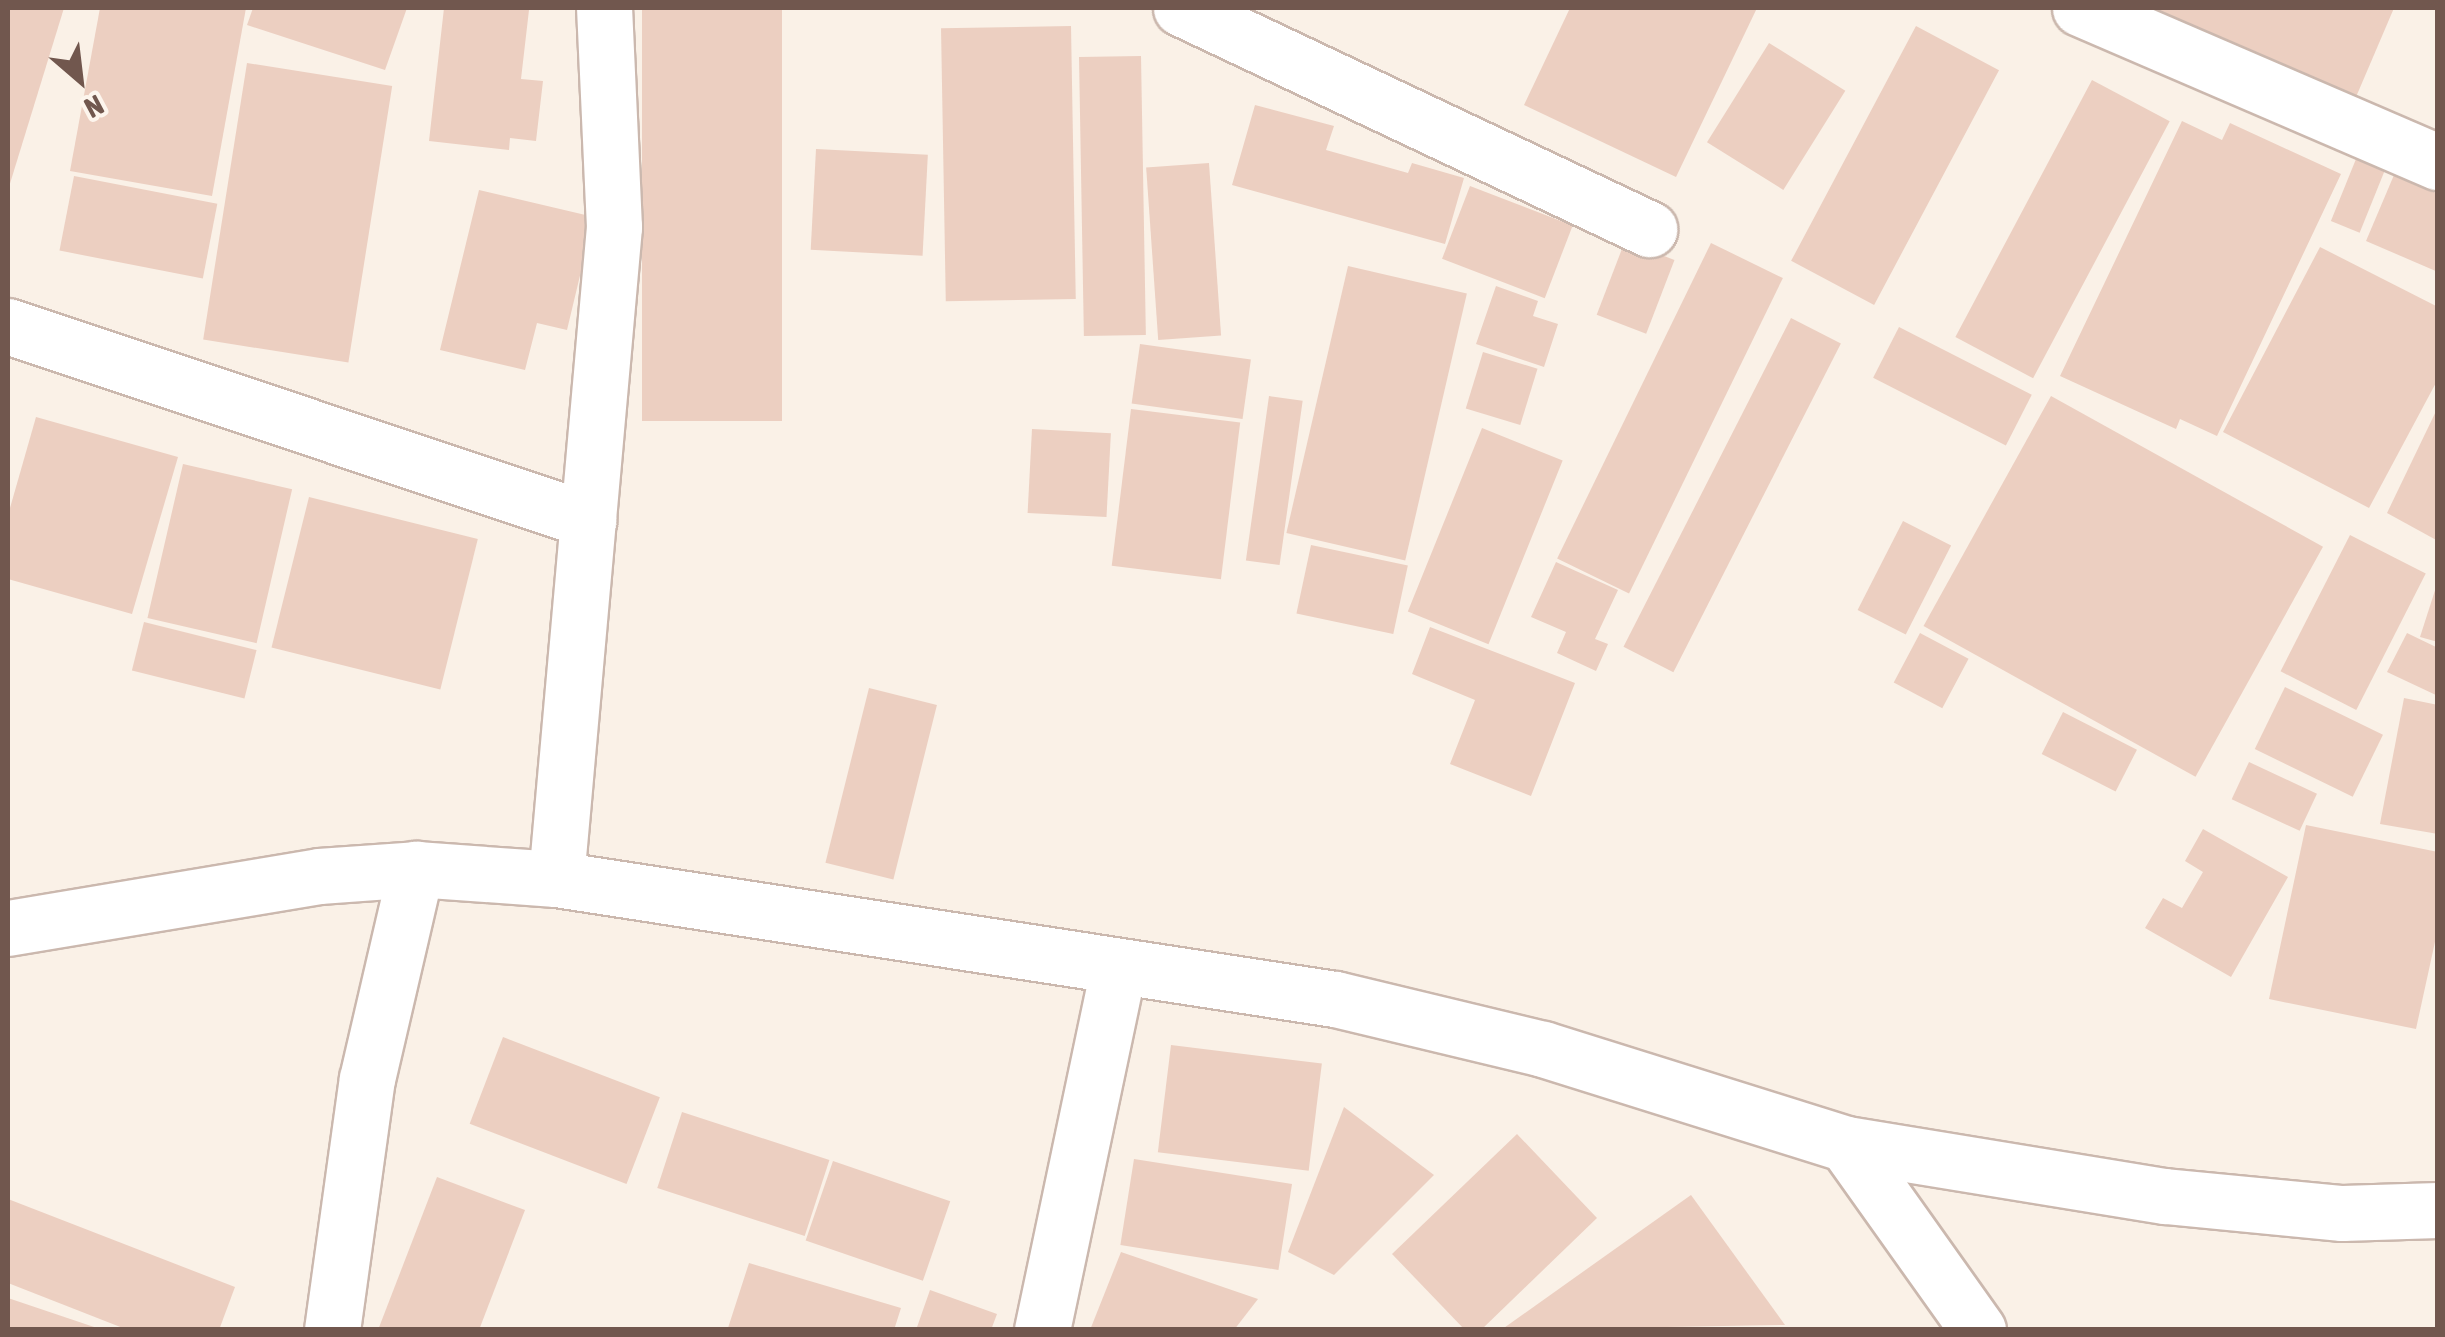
<!DOCTYPE html>
<style>
body{margin:0}
#map{position:relative;width:2445px;height:1337px;overflow:hidden;background:#faf1e7;font-family:"Asap Condensed",sans-serif}
div>[style]{position:absolute}
.building>*{inset:0;background:#eccfc1;transform-origin:0 0}
.roads{filter:drop-shadow(2px 0 #cbb8ae) drop-shadow(-2px 0 #cbb8ae) drop-shadow(0 2px #cbb8ae) drop-shadow(0 -2px #cbb8ae)}
.minor>*{height:55px;margin:-27.5px;padding:0 27.5px;transform-origin:27.5px;border-radius:27.5px;background:#fff}
span{translate:-50% -50%;white-space:nowrap;text-align:center;line-height:1.15;-webkit-text-stroke:9px #fdf5ed;paint-order:stroke}
.frame{position:absolute;inset:0;border:10px solid #71574e;pointer-events:none}
.north{position:absolute;left:30px;top:30px;width:100px;height:100px;-webkit-text-stroke:8px #fdf5ed;paint-order:stroke;rotate:152deg;font-size:28px;font-weight:700;line-height:40px;text-align:center;color:#71574e}
.north::after{content:'';display:block;margin:auto;width:35px;height:45px;background:#71574e;clip-path:polygon(50% 0,100% 100%,50% 72%,0 100%)}
</style>
<div id="map">
<div class="building">
<div style="clip-path:polygon(8px 8px,64px 8px,8px 190px)"></div>
<div style="clip-path:polygon(100px 8px,246px 8px,212px 196px,70px 171px)"></div>
<div style="clip-path:polygon(253px 8px,407px 8px,385px 70px,247px 25px)"></div>
<div style="clip-path:polygon(444px 8px,529px 10px,521px 79px,543px 81px,536px 141px,510px 138px,509px 150px,429px 141px)"></div>
<div style="left:642px;top:8px;width:140px;height:413px"></div>
<div style="clip-path:polygon(1570px 8px,1757px 8px,1676px 177px,1524px 105px)"></div>
<div style="clip-path:polygon(2125px 8px,2394px 8px,2353px 104px)"></div>
<div style="left:1071px;top:26px;width:273px;height:130px;rotate:89deg"></div>
<div style="left:1916px;top:26px;width:94px;height:266px;rotate:28deg"></div>
<div style="left:1769px;top:43px;width:90px;height:117px;rotate:32deg"></div>
<div style="left:1141px;top:56px;width:279px;height:62px;rotate:89deg"></div>
<div style="left:247px;top:63px;width:147px;height:280px;rotate:9deg"></div>
<div style="left:2092px;top:80px;width:88px;height:291px;rotate:28deg"></div>
<div style="clip-path:polygon(1255px 105px,1334px 126px,1326px 150px,1408px 173px,1412px 163px,1464px 178px,1445px 244px,1232px 185px)"></div>
<div style="clip-path:polygon(2182px 121px,2222px 140px,2230px 123px,2341px 174px,2217px 436px,2180px 419px,2176px 429px,2060px 376px)"></div>
<div style="left:816px;top:149px;width:112px;height:101px;rotate:3deg"></div>
<div style="left:2356px;top:159px;width:31px;height:67px;rotate:22deg"></div>
<div style="left:1209px;top:163px;width:173px;height:63px;rotate:86deg"></div>
<div style="clip-path:polygon(2394px 175px,2438px 194px,2438px 272px,2366px 241px)"></div>
<div style="left:74px;top:176px;width:146px;height:76px;rotate:11deg"></div>
<div style="left:1470px;top:186px;width:110px;height:78px;rotate:21deg"></div>
<div style="clip-path:polygon(479px 190px,594px 217px,567px 330px,537px 323px,525px 370px,440px 350px)"></div>
<div style="left:1625px;top:241px;width:53px;height:79px;rotate:21deg"></div>
<div style="left:1711px;top:243px;width:80px;height:351px;rotate:26deg"></div>
<div style="clip-path:polygon(2320px 247px,2438px 307px,2438px 379px,2369px 508px,2223px 432px)"></div>
<div style="left:1348px;top:266px;width:122px;height:274px;rotate:13deg"></div>
<div style="clip-path:polygon(1496px 286px,1538px 301px,1533px 316px,1558px 324px,1544px 367px,1476px 344px)"></div>
<div style="left:1791px;top:318px;width:56px;height:369px;rotate:27deg"></div>
<div style="left:1899px;top:327px;width:149px;height:57px;rotate:27deg"></div>
<div style="left:1140px;top:344px;width:112px;height:60px;rotate:8deg"></div>
<div style="left:1483px;top:352px;width:57px;height:59px;rotate:17deg"></div>
<div style="left:1269px;top:396px;width:34px;height:166px;rotate:8deg"></div>
<div style="left:2051px;top:396px;width:311px;height:263px;rotate:29deg"></div>
<div style="clip-path:polygon(2438px 407px,2438px 541px,2387px 513px)"></div>
<div style="left:1131px;top:409px;width:110px;height:158px;rotate:7deg"></div>
<div style="clip-path:polygon(36px 417px,178px 457px,132px 614px,8px 579px,8px 515px)"></div>
<div style="left:1482px;top:428px;width:87px;height:198px;rotate:22deg"></div>
<div style="left:1032px;top:429px;width:79px;height:84px;rotate:3deg"></div>
<div style="left:183px;top:464px;width:112px;height:158px;rotate:13deg"></div>
<div style="left:309px;top:497px;width:174px;height:155px;rotate:14deg"></div>
<div style="left:1903px;top:521px;width:54px;height:100px;rotate:27deg"></div>
<div style="left:2350px;top:535px;width:85px;height:153px;rotate:27deg"></div>
<div style="left:1311px;top:545px;width:99px;height:70px;rotate:12deg"></div>
<div style="clip-path:polygon(1556px 562px,1618px 590px,1595px 639px,1608px 644px,1596px 671px,1557px 653px,1566px 632px,1531px 617px)"></div>
<div style="clip-path:polygon(2438px 581px,2438px 642px,2420px 637px)"></div>
<div style="left:144px;top:622px;width:116px;height:50px;rotate:14deg"></div>
<div style="clip-path:polygon(1430px 627px,1575px 683px,1531px 796px,1450px 764px,1475px 700px,1412px 674px)"></div>
<div style="left:1920px;top:633px;width:55px;height:56px;rotate:28deg"></div>
<div style="clip-path:polygon(2407px 633px,2438px 648px,2438px 696px,2387px 672px)"></div>
<div style="left:2285px;top:687px;width:109px;height:69px;rotate:26deg"></div>
<div style="left:869px;top:688px;width:70px;height:180px;rotate:14deg"></div>
<div style="clip-path:polygon(2404px 698px,2438px 705px,2438px 834px,2380px 824px)"></div>
<div style="left:2063px;top:712px;width:83px;height:47px;rotate:27deg"></div>
<div style="left:2249px;top:762px;width:75px;height:41px;rotate:25deg"></div>
<div style="clip-path:polygon(2306px 825px,2438px 852px,2438px 928px,2416px 1029px,2269px 999px)"></div>
<div style="clip-path:polygon(2203px 829px,2288px 877px,2231px 977px,2145px 928px,2163px 898px,2182px 908px,2203px 872px,2185px 861px)"></div>
<div style="left:503px;top:1037px;width:168px;height:93px;rotate:21deg"></div>
<div style="left:1171px;top:1045px;width:152px;height:108px;rotate:7deg"></div>
<div style="clip-path:polygon(1344px 1107px,1434px 1175px,1334px 1275px,1288px 1252px)"></div>
<div style="left:682px;top:1112px;width:155px;height:80px;rotate:18deg"></div>
<div style="clip-path:polygon(1517px 1134px,1597px 1218px,1481px 1330px,1465px 1330px,1392px 1254px)"></div>
<div style="left:1134px;top:1159px;width:160px;height:87px;rotate:9deg"></div>
<div style="left:833px;top:1161px;width:124px;height:84px;rotate:19deg"></div>
<div style="clip-path:polygon(437px 1177px,525px 1210px,479px 1330px,378px 1330px)"></div>
<div style="clip-path:polygon(1691px 1195px,1785px 1325px,1501px 1330px)"></div>
<div style="clip-path:polygon(8px 1199px,235px 1287px,219px 1330px,128px 1330px,8px 1283px)"></div>
<div style="clip-path:polygon(1121px 1252px,1258px 1299px,1234px 1330px,1090px 1330px)"></div>
<div style="clip-path:polygon(749px 1263px,901px 1308px,894px 1330px,717px 1330px,728px 1328px)"></div>
<div style="clip-path:polygon(930px 1290px,997px 1314px,991px 1330px,916px 1330px)"></div>
<div style="clip-path:polygon(8px 1298px,100px 1329px,100px 1330px,8px 1330px)"></div>
</div>
<div class="roads">
<div class="minor">
<div style="left:1181px;top:8px;width:518px;rotate:25.28deg"></div>
<div style="left:2080px;top:8px;width:390px;rotate:23.3deg"></div>
<div style="left:8px;top:326px;width:612px;rotate:18.49deg"></div>
<div style="left:556px;top:879px;width:655px;rotate:-84.92deg"></div>
<div style="left:614px;top:227px;width:219px;rotate:-92.6deg"></div>
<div style="left:8px;top:928px;width:315px;rotate:-9.5deg"></div>
<div style="left:319px;top:876px;width:97px;rotate:-4.1deg"></div>
<div style="left:416px;top:869px;width:140px;rotate:4.1deg"></div>
<div style="left:556px;top:879px;width:788px;rotate:8.76deg"></div>
<div style="left:1335px;top:999px;width:214px;rotate:13.5deg"></div>
<div style="left:1543px;top:1049px;width:318px;rotate:17.4deg"></div>
<div style="left:1846px;top:1144px;width:323px;rotate:9.3deg"></div>
<div style="left:2165px;top:1196px;width:178px;rotate:5.5deg"></div>
<div style="left:2342px;top:1213px;width:96px;rotate:-1.8deg"></div>
<div style="left:1846px;top:1144px;width:228px;rotate:54.6deg"></div>
<div style="left:332px;top:1330px;width:253px;rotate:-82.1deg"></div>
<div style="left:367px;top:1079px;width:216px;rotate:-76.9deg"></div>
<div style="left:1042px;top:1330px;width:369px;rotate:-78.1deg"></div>
</div>
</div>
<div class="frame"></div>
<div class="north">N</div>
</div>
